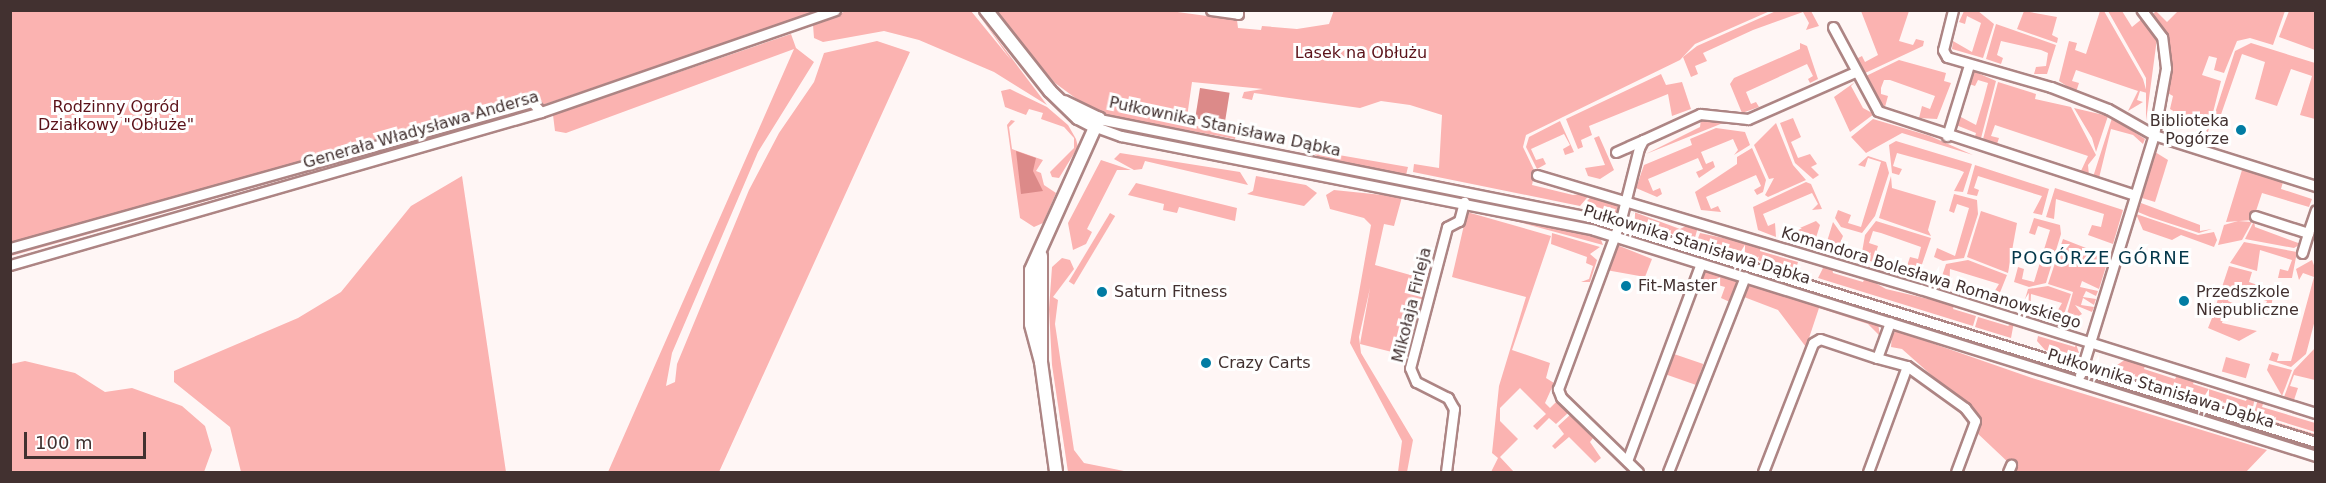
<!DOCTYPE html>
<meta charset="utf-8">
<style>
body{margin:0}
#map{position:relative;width:2326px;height:483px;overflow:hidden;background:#fff6f5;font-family:"DejaVu Sans",sans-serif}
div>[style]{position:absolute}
.green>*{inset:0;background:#fbb3b1;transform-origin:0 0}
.water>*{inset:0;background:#dc8a89;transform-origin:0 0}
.roads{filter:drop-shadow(2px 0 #ad8584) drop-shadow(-2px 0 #ad8584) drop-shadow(0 2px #ad8584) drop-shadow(0 -2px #ad8584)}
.minor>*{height:9px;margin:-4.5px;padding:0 4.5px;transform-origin:4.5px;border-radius:4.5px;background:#fff}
.major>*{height:12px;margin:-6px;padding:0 6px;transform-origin:6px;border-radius:6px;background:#fff}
.dots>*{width:16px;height:16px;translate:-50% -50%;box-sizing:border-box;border:3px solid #fff;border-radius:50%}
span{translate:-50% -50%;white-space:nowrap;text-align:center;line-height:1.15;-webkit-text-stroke:6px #fff;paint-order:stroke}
.park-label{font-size:16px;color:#5b1219}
.poi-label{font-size:16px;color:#423130}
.right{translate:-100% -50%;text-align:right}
.left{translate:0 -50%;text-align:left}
.street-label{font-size:16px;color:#423130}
.neighbourhood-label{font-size:18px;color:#03374a;letter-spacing:1.5px}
.frame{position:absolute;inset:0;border:12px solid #423130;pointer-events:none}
.scale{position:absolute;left:24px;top:432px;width:122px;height:27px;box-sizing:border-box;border:3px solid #423130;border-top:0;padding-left:8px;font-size:18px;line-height:21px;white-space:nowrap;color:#423130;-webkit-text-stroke:4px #fff;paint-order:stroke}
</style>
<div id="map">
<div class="green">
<div style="clip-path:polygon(1334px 10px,1770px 11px,1695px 44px,1680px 60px,1526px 135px,1523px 147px,1535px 172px,1532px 185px,1573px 195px,1591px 193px,1580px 206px,1413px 172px,1414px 164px,1439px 168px,1442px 115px,1410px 105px,1381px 101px,1360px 108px,1254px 93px,1252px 100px,1242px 98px,1244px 92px,1263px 89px,1192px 82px,1186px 124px,1236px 133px,1235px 139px,1111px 116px,1089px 108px,1055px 83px,995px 11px,1170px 11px,1237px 20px,1238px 28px,1261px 30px,1262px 26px,1297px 29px,1329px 24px)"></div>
<div style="clip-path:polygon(11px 11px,817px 11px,522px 112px,11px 256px)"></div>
<div style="clip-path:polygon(846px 11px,971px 11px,1011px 60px,976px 11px,1047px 105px,994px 72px,919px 40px,884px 31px,823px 42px,814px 38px,813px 25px)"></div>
<div style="clip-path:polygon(1776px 11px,1811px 11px,1819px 26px,1806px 30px,1809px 23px,1803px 12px,1753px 30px,1703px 53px,1707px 61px,1695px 66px,1698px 74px,1691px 77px,1683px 57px,1697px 46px)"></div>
<div style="clip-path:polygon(1861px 11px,1909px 11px,1899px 41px,1913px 45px,1916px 39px,1924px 41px,1923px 46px,1863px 74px,1856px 59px,1862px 56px,1865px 62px,1878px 55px)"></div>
<div style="clip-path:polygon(1964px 11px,1978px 11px,1994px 24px,1983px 58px,1952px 49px,1953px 41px,1972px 52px,1981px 23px,1967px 16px,1965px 24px,1959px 22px)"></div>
<div style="clip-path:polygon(2024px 11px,2057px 17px,2052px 35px,2058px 38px,2057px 43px,2017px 29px)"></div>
<div style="clip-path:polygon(2100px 11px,2104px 11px,2143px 79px,2147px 93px,2140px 91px,2137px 100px,2143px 102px,2128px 111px,2138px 91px,2076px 70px,2072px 81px,2079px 83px,2076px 92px,2059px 81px,2069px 41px,2077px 43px,2075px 50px,2086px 54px)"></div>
<div style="clip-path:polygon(2108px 11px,2122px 11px,2132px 27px,2143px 18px,2158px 31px,2146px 121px,2146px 78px)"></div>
<div style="clip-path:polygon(2156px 11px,2167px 22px,2178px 11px,2285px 11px,2273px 45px,2250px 38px,2237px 41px,2224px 73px,2214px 70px,2217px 58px,2209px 56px,2202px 75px,2221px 81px,2208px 132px,2170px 109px,2173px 96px,2166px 92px,2168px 70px,2164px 36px,2152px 15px)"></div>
<div style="clip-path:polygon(2289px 11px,2315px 11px,2315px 50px,2279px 37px)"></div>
<div style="clip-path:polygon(1996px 24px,2056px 45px,2047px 74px,2034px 74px,2036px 67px,2046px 66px,2048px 53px,2041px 50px,2001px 41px,1997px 55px,2003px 58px,2001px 64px,1986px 59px)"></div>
<div style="clip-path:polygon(791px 34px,796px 48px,814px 62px,758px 152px,672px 353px,666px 386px,675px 382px,677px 364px,749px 190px,779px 133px,814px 82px,824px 53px,877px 41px,910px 52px,719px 472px,608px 472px,794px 49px,566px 133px,555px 131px,553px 115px)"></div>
<div style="clip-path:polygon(1800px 43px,1807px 46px,1818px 79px,1810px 83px,1808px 79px,1813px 76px,1807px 64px,1746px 92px,1751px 104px,1756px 102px,1759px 107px,1742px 113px,1730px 84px,1734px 78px,1800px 49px)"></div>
<div style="clip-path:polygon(2251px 43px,2315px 63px,2315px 119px,2300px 115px,2312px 76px,2291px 69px,2277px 106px,2255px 99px,2265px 62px,2242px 54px,2217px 126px,2216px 110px,2235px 51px)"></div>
<div style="clip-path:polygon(1899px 60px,1946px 73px,1944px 81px,1951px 83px,1937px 119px,1919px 118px,1922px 106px,1930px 109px,1935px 96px,1890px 80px,1884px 80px,1881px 88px,1881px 94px,1888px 96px,1885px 107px,1877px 102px,1864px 77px)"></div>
<div style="clip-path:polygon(1973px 71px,1996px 81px,1980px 142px,1974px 140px,1976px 133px,1956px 125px,1959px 116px,1976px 125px,1983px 102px,1988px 83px,1978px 80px,1975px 86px,1969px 84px)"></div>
<div style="clip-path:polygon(1661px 74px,1666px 85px,1682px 82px,1691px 109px,1672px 116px,1668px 94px,1589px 126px,1592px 135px,1581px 140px,1583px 147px,1578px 149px,1566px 119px)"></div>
<div style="clip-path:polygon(1855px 82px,1851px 86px,1863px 108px,1874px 114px,1850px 132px,1834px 97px)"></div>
<div style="clip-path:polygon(1998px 82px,2036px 94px,2035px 99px,2071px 107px,2096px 155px,2088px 165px,2089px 176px,2080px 173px,2088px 156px,1995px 125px,1991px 136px,1999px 138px,1996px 147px,1982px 143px)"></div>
<div style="clip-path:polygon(1010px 89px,1047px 107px,1068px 125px,1076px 139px,1078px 147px,1059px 178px,1052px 177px,1050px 172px,1074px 148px,1074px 138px,1064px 127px,1041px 119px,1043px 113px,1029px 109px,1026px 115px,1005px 107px,1001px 91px)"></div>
<div style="clip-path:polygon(2074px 108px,2108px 116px,2096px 152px,2092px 138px)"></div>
<div style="clip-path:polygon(1793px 118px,1801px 137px,1791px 142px,1798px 158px,1810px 154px,1817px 164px,1811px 167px,1819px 175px,1813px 179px,1795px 163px,1780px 123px)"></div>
<div style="clip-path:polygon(2112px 118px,2145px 139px,2143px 144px,2133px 135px,2111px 129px,2099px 178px,2093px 177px)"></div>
<div style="clip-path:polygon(1701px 119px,1728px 121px,1646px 154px,1700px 127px)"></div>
<div style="clip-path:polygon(1873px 119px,1930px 136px,1973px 155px,1902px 133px,1866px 153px,1851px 137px)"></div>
<div style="clip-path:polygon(1011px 120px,1015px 121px,1009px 127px,1012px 149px,1043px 160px,1036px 171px,1041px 173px,1044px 185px,1056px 193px,1043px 223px,1034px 227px,1020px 218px,1007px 125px)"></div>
<div style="clip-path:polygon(1560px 121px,1574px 152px,1565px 155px,1563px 149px,1570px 145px,1564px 134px,1531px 149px,1536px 160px,1543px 158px,1546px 164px,1537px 169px,1526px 147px,1529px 137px)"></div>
<div style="clip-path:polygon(1776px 123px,1793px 165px,1806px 180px,1768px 197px,1765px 195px,1774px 178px,1769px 179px,1754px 145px)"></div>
<div style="clip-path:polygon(1716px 128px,1745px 132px,1750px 145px,1734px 155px,1738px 150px,1733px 139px,1701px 152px,1706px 164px,1713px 161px,1715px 167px,1699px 178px,1696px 172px,1703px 169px,1698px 158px,1648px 179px,1653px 191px,1660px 188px,1662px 194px,1657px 197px,1636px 188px,1644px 165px,1692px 145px,1690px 139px)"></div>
<div style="clip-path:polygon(1126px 131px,1493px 200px,1608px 228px,1533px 210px)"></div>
<div style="clip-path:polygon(1599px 136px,1614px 170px,1600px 179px,1588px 176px,1585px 168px,1605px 165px,1594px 138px)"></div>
<div style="clip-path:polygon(1896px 141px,1972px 164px,1963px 192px,1954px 191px,1964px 172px,1959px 170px,1897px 153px,1893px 166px,1902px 169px,1899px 175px,1892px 173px,1889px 145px)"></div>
<div style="clip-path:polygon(1752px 148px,1766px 180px,1763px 192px,1757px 195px,1754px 190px,1761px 186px,1756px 175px,1706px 197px,1711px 209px,1718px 206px,1721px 212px,1701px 210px,1695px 192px,1737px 164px,1737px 157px)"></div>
<div style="clip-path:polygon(1310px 150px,1408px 167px,1406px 175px,1317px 156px)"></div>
<div style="clip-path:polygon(2155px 152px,2168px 160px,2155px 202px,2142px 198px)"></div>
<div style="clip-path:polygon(1120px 153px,1240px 172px,1248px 185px,1145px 161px,1142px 169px,1134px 170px,1114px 159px)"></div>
<div style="clip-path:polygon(1868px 156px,1886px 162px,1889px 173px,1875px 216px,1862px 233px,1841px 227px,1835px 218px,1838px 210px,1851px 215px,1848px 223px,1861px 227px,1881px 162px,1868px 158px,1865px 167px,1858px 165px)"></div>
<div style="clip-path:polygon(1101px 160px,1131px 170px,1117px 170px,1087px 229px,1092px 232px,1086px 244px,1073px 250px,1068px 223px)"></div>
<div style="clip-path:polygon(1975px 165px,2049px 189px,2042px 215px,2033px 213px,2042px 196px,1978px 176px,1974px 188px,1979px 190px,1977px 196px,1967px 194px)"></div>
<div style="clip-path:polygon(2242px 170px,2283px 182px,2281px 189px,2312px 199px,2309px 207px,2262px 193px,2253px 220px,2226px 222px)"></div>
<div style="clip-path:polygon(462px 176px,506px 472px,241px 472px,230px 427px,174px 382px,174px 371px,298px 318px,341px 292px,411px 206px)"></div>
<div style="clip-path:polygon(1256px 176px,1306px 185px,1317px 193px,1304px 206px,1247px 194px,1253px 191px)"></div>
<div style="clip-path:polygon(1891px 176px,1892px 188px,1936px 201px,1928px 230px,1931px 236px,1879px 218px)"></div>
<div style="clip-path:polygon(1806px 182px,1811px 184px,1822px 209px,1812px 210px,1818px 204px,1812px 193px,1763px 214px,1768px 226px,1775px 223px,1776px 237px,1758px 230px,1753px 207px)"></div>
<div style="clip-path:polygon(1136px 183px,1237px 208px,1235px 221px,1179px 207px,1177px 213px,1163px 210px,1164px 204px,1128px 195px)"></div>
<div style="clip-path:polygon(2055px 188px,2123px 210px,2113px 244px,2088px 235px,2092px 225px,2101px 227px,2104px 214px,2056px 199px,2054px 219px,2046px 217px)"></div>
<div style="clip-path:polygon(1334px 190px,1402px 197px,1394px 226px,1384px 224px,1375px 265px,1428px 280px,1408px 356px,1360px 344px,1370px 288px,1359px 337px,1361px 353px,1413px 440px,1407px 472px,1398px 472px,1402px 441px,1350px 343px,1371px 225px,1364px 218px,1330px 209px,1326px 195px)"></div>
<div style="clip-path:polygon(1593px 194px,1617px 201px,1618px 213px,1584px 205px)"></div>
<div style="clip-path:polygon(1954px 194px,1977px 200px,1978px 214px,1964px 258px,1943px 261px,1934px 257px,1937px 248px,1955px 256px,1969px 208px,1957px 204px,1954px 213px,1949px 211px)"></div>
<div style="clip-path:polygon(2141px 203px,2200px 225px,2200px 231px,2212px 229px,2199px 233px,2150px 217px,2138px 212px)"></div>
<div style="clip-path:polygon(1471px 209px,1587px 233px,1600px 237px,1603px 245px)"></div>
<div style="clip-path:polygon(1981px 211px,2017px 223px,2008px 273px,1967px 257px)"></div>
<div style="clip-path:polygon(1467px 212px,1551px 236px,1512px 350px,1550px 363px,1546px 378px,1554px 383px,1545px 403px,1550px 408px,1557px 401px,1568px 413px,1556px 424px,1549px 418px,1537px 430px,1533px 426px,1546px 414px,1520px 388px,1500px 408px,1500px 421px,1518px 439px,1500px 457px,1514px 472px,1491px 472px,1498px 458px,1492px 453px,1499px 386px,1526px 297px,1452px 277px)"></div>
<div style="clip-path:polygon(1634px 212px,1680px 229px,1686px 226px,1682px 221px,1698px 227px,1694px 241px,1632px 221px)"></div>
<div style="left:1110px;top:213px;width:6px;height:80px;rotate:31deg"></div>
<div style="clip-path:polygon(2136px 214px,2198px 235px,2214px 232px,2217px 240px,2214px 247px,2181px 235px,2172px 240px,2143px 230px)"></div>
<div style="clip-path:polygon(2034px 218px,2060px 225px,2061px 234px,2046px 283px,2029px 287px,2014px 282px,2018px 267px,2024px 269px,2022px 279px,2034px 282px,2050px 230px,2038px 226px,2035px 235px,2029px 233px)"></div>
<div style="clip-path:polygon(1816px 221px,1820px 225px,1814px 244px,1779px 237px)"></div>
<div style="clip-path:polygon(1876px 221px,1931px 238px,1918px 276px,1905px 272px,1910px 257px,1918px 259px,1921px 247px,1881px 233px,1873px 231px,1869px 243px,1878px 246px,1873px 262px,1861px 258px,1865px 235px)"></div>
<div style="clip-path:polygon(2238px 221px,2252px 222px,2242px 240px,2218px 245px,2224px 225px)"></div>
<div style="clip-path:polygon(2254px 221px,2255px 227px,2301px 244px,2294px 248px,2245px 239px)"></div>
<div style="clip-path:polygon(1833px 222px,1843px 236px,1841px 241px,1856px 257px,1825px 248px)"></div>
<div style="clip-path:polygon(1552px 233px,1600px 247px,1590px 254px,1597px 260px,1590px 282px,1581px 282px,1589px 279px,1593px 266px,1586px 263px,1587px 257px,1551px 244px)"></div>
<div style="clip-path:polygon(1700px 233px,1761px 246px,1760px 251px,1798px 262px,1795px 272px,1697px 241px)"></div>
<div style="clip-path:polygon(1643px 236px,1805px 288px,1806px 289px,1642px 240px)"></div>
<div style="clip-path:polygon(2063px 239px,2109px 257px,2099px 289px,2082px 281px,2080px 287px,2098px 291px,2096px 296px,2086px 291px,2083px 297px,2096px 299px,2094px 305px,2083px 298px,2081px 305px,2094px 307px,2092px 312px,2075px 305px,2082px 314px,2064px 325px,2073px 292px,2048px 284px)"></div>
<div style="clip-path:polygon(2244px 242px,2297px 252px,2292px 278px,2278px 278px,2280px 269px,2288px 271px,2292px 260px,2260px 250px,2257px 271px,2230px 263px)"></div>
<div style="clip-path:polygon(1617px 245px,1652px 259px,1645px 277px,1606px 270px)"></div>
<div style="clip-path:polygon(1062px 258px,1070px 260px,1074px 269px,1053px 297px,1058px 300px,1055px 324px,1074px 450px,1084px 463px,1129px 472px,1068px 472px,1052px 365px,1049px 309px,1052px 267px)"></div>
<div style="clip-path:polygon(1968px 260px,2007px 275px,1995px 305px,1988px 302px,1999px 284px,1950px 269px,1949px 291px,1938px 288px,1946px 264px)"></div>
<div style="clip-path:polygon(2312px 260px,2315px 268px,2315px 320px,2306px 354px,2291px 367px,2269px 360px,2272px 352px,2279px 354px,2277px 361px,2291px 361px,2314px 277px,2303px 273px,2299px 280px,2296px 269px)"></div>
<div style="clip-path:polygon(2229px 266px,2252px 272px,2249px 282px,2274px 291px,2269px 318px,2254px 316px,2256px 310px,2263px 312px,2267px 301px,2232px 290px,2228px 301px,2235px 304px,2233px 310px,2216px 305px)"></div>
<div style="clip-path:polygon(1832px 267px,1833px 273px,1863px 282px,1865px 277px,1886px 289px,1954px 305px,1953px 309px,1976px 316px,1973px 326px,1818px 278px,1823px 268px)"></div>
<div style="clip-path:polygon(1706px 271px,1739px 280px,1732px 303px,1721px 298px,1725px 287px,1700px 280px)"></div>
<div style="clip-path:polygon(1749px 283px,1878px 323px,1880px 336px,1868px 324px,1819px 308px,1806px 347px,1778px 310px,1744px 297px,1739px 303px)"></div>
<div style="clip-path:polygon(2048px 286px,2071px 294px,2060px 326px,2051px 322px,2062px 303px,2031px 294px,2030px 316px,2021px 313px,2028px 289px)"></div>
<div style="clip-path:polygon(2216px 308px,2225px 311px,2222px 323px,2257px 331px,2239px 341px,2208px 328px)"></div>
<div style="clip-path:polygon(1978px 317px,2008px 326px,2014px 322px,2011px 338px,1975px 327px)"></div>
<div style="clip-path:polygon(1897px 331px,2032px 378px,2267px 450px,2246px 472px,2011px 472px,2011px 465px,1975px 431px,1974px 413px,1902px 349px,1891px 347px,1892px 334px)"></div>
<div style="clip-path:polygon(2038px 336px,2075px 347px,2076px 344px,2079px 353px,2073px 358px,2045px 350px,2037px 341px)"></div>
<div style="clip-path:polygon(2315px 348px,2315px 380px,2294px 375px,2290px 386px,2298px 388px,2294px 400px,2284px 397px,2294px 370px)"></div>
<div style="left:1674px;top:354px;width:31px;height:22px;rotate:19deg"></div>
<div style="left:2226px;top:357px;width:25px;height:15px;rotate:16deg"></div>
<div style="clip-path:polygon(2126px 359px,2146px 363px,2144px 369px,2175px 379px,2178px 374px,2195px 379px,2193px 384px,2246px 401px,2248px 396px,2255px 398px,2252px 411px,2111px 369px)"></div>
<div style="clip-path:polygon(25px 361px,75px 373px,105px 392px,132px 388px,182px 406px,205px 426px,212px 450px,204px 472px,11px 472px,11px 364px)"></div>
<div style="clip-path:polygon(2269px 364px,2292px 370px,2282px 396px,2267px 370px)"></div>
<div style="clip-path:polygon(2101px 369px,2315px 434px,2315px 438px,2100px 371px)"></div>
<div style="clip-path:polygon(2100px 379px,2315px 445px,2315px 449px,2099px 382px)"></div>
<div style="clip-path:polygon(2258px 399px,2264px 401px,2262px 407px,2315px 423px,2315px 432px,2254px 413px)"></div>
<div style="clip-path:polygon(1570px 415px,1593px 438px,1590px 442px,1601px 458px,1595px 463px,1569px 437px,1555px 449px,1552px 446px,1564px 434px,1558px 426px)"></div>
</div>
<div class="water">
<div style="left:1200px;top:88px;width:30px;height:31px;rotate:9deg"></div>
<div style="clip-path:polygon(1016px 151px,1036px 158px,1033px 171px,1043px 191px,1021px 194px)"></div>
</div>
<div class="roads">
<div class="minor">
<div style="left:1211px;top:10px;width:27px;rotate:8deg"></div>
<div style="left:1238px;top:14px;width:4px;rotate:-90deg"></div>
<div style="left:1953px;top:10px;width:41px;rotate:104deg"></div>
<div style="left:1943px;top:50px;width:8px;rotate:60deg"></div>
<div style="left:1947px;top:57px;width:108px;rotate:16.1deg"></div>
<div style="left:2051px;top:87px;width:61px;rotate:21.1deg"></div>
<div style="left:2108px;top:109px;width:53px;rotate:29.5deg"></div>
<div style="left:2154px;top:135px;width:170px;rotate:17.5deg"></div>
<div style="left:1833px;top:27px;width:95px;rotate:61.8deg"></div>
<div style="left:1878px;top:111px;width:270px;rotate:18.1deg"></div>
<div style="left:1099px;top:119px;width:497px;rotate:11.3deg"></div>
<div style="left:1586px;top:216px;width:764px;rotate:17.2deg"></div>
<div style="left:1096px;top:127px;width:27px;rotate:20deg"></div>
<div style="left:1121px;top:136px;width:482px;rotate:11.2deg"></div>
<div style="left:1594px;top:230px;width:757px;rotate:17.38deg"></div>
<div style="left:1947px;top:136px;width:74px;rotate:-72.8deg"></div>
<div style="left:1616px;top:152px;width:30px;rotate:-24deg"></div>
<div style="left:1537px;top:175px;width:400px;rotate:16.6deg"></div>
<div style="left:1920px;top:289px;width:415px;rotate:17.4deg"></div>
<div style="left:2255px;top:216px;width:56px;rotate:17.8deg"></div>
<div style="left:2308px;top:233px;width:24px;rotate:-71deg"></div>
<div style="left:10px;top:248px;width:542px;rotate:-15.63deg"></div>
<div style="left:532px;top:102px;width:13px;rotate:48deg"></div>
<div style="left:2302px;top:253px;width:21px;rotate:-73deg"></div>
<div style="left:10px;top:265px;width:553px;rotate:-16.07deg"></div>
<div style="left:541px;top:112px;width:311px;rotate:-19.1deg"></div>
<div style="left:1907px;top:366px;width:72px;rotate:35.9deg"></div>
<div style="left:1965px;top:408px;width:16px;rotate:52deg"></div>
<div style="left:1975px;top:421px;width:54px;rotate:110.4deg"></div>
<div style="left:2080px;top:375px;width:251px;rotate:-72.9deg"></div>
<div style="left:2154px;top:135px;width:68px;rotate:-79.8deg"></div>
<div style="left:2166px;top:68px;width:31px;rotate:-97deg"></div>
<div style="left:2162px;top:37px;width:34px;rotate:-127deg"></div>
<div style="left:1627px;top:461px;width:211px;rotate:-69.5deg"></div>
<div style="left:1446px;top:472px;width:64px;rotate:-82.8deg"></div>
<div style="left:1454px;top:409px;width:13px;rotate:-119deg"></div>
<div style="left:1448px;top:398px;width:36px;rotate:-153deg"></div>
<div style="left:1416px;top:382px;width:15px;rotate:-113deg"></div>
<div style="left:1410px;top:368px;width:146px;rotate:-75.3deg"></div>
<div style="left:1447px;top:227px;width:13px;rotate:-27deg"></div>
<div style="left:1459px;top:221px;width:20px;rotate:-75deg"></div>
<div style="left:1638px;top:472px;width:107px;rotate:-135.8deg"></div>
<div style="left:1561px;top:397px;width:9px;rotate:-111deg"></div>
<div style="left:1558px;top:389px;width:181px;rotate:-69.7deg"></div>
<div style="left:1621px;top:219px;width:73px;rotate:-75.8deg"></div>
<div style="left:1639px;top:148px;width:9px;rotate:-63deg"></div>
<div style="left:1643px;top:140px;width:63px;rotate:-24.5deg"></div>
<div style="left:1700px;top:114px;width:48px;rotate:5.9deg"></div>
<div style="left:1748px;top:119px;width:117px;rotate:-23.7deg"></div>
<div style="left:1668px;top:472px;width:210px;rotate:-68.5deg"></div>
<div style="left:1763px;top:472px;width:138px;rotate:-68.8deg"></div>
<div style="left:1813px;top:343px;width:8px;rotate:-30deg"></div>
<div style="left:1820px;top:339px;width:60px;rotate:18.4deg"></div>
<div style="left:1877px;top:358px;width:38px;rotate:-70deg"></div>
<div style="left:1868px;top:472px;width:113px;rotate:-69.8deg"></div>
<div style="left:1907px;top:366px;width:31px;rotate:-165deg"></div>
<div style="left:2008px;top:472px;width:8px;rotate:-67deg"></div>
</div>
<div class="major">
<div style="left:986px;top:10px;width:103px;rotate:51.7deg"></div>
<div style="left:1050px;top:91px;width:39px;rotate:44deg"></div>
<div style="left:1078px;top:118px;width:20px;rotate:27deg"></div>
<div style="left:1041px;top:256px;width:106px;rotate:90deg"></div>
<div style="left:1041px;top:362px;width:111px;rotate:82.2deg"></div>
<div style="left:1041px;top:362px;width:39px;rotate:-105deg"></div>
<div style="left:1031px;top:324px;width:54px;rotate:-90deg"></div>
<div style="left:1031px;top:270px;width:166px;rotate:-65.8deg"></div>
<div style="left:1099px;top:119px;width:39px;rotate:-154deg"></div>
</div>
</div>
<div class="dots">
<div style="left:2241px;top:130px;background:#017ca3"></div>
<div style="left:1626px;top:286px;background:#017ca3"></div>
<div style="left:1102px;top:292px;background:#017ca3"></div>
<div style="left:2184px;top:301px;background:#017ca3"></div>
<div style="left:1206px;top:363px;background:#017ca3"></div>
</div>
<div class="park-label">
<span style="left:1361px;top:53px">Lasek na Obłużu</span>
<span style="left:116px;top:116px">Rodzinny Ogród<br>Działkowy "Obłuże"</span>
</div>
<div class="poi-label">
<span class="right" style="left:2229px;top:130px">Biblioteka<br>Pogórze</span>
<span class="left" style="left:1638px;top:286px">Fit-Master</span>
<span class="left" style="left:1114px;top:292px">Saturn Fitness</span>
<span class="left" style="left:2196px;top:301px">Przedszkole<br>Niepubliczne</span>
<span class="left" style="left:1218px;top:363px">Crazy Carts</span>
</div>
<div class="street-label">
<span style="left:1225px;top:127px;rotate:12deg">Pułkownika Stanisława Dąbka</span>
<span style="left:421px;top:130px;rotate:-16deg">Generała Władysława Andersa</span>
<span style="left:1697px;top:245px;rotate:17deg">Pułkownika Stanisława Dąbka</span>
<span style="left:1931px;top:278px;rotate:17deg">Komandora Bolesława Romanowskiego</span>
<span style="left:1412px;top:305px;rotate:-76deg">Mikołaja Firleja</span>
<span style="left:2161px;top:389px;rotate:17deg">Pułkownika Stanisława Dąbka</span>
</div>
<div class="neighbourhood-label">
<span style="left:2101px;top:258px">POGÓRZE GÓRNE</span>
</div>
<div class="frame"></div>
<div class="scale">100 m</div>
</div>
